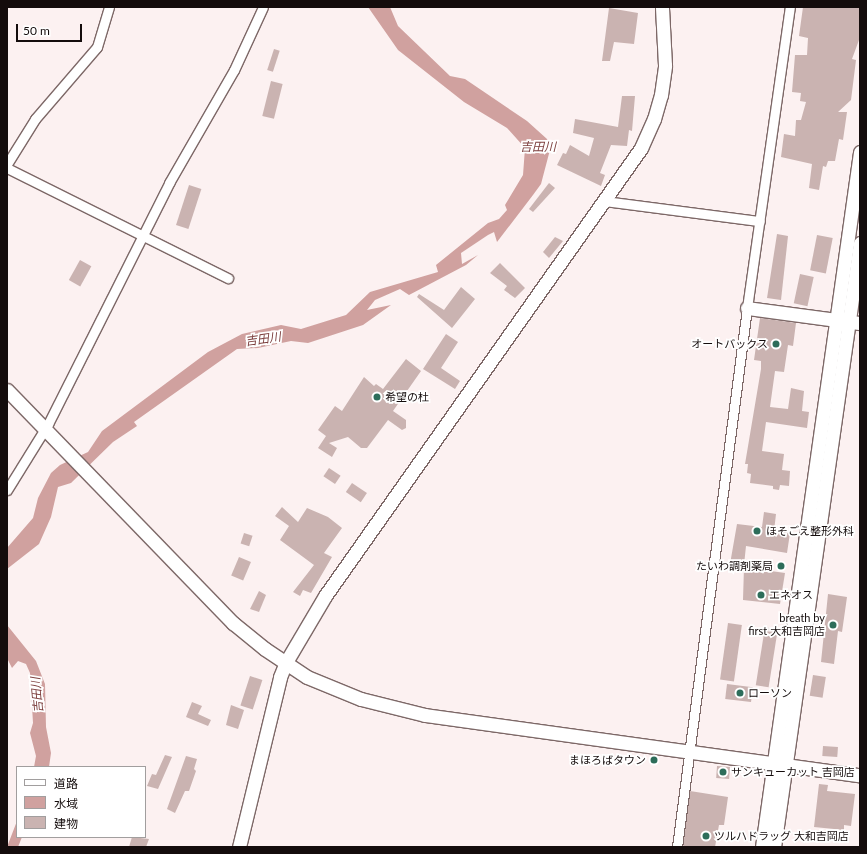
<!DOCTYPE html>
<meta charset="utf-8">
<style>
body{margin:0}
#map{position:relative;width:867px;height:854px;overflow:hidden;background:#fcf1f1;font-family:Lato,"Noto Sans JP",sans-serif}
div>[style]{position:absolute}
.water>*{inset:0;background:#d0a19f}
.building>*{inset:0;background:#cab3b1;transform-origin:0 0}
.roads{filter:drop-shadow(1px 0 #7d6867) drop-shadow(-1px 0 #7d6867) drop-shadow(0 1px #7d6867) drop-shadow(0 -1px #7d6867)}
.street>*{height:9px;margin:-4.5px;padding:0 4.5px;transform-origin:4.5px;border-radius:4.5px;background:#fff}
.secondary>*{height:13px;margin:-6.5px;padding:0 6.5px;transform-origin:6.5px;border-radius:6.5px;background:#fff}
.dots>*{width:11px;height:11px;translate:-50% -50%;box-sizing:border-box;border:2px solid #fff;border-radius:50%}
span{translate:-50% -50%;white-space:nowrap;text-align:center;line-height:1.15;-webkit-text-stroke:3.5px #fff;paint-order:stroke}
.poi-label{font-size:11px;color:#140c0c}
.right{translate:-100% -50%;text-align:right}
.left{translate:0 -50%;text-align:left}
.water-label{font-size:12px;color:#7d403f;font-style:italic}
.frame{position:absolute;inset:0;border:8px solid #140c0c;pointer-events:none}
.legend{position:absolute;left:16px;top:766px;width:130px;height:72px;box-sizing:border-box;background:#fff;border:1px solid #a19e9e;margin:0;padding:5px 7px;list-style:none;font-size:12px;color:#140c0c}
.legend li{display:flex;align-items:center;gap:8px;height:20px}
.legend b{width:20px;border:1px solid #a19e9e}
.scale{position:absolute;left:16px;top:24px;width:66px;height:18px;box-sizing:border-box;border:2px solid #140c0c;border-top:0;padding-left:5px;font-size:12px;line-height:14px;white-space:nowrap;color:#140c0c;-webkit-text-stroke:3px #fff;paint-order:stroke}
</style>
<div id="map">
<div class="water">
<div style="clip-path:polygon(368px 7px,390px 7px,398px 26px,450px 76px,465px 79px,527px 121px,547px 139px,551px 146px,541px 184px,533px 195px,497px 242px,494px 232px,488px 235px,461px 253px,462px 264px,478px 255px,466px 265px,409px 295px,400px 289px,375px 300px,367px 310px,391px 305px,363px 325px,308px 343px,291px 341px,258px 348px,237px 349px,134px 422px,137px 426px,113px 442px,71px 483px,58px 487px,51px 517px,39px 544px,7px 569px,7px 548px,33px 518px,38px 498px,51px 473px,60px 465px,88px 452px,102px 431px,208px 352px,242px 334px,281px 325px,301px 329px,346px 315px,370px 292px,438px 272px,436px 265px,488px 223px,499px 219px,507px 210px,505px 205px,523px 175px,525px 148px,507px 128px,464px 102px,398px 50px)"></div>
<div style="clip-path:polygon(7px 625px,36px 661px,45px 684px,46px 727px,51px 753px,49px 767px,34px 767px,36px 756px,30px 733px,33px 723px,30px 673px,26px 664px,18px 661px,12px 668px,7px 658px)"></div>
<div style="clip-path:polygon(17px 821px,17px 837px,22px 837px,18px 847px,7px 847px)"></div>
</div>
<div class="building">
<div style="clip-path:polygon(803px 7px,860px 7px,859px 40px,852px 59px,856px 60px,851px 100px,838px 112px,847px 112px,843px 140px,839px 139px,835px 161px,828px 161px,826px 167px,823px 166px,819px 190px,809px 188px,812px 164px,781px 157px,784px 134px,795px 136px,796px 120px,801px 120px,806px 102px,800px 101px,801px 93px,792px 92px,795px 55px,807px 55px,808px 38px,799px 36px)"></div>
<div style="clip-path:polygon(609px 8px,638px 13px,634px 44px,614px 42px,610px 61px,602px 61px)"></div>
<div style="left:274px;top:49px;width:6px;height:22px;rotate:18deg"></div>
<div style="left:271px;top:81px;width:12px;height:36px;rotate:14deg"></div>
<div style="clip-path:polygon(622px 96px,635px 96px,632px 131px,629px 130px,627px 146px,611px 145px,600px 173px,605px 175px,601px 186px,557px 165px,563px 153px,566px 154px,570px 145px,589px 156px,594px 138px,573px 133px,575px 119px,618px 127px)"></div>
<div style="clip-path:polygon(549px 183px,555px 188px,533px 212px,529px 209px)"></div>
<div style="left:189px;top:185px;width:13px;height:42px;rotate:18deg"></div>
<div style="clip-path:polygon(777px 234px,788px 236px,781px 300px,767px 298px)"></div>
<div style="left:817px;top:235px;width:16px;height:36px;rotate:11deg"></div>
<div style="clip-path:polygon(555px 237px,563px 241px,549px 258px,543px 252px)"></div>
<div style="left:80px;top:260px;width:13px;height:23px;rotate:29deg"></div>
<div style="clip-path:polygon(500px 263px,525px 288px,515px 298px,504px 290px,507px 286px,490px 273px)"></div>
<div style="left:800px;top:274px;width:14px;height:30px;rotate:12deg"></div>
<div style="clip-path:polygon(461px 287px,475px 299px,452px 328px,417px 297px,419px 294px,444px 310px)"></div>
<div style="clip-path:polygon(760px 318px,796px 323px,793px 346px,788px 345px,784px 372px,775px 371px,770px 407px,788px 409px,791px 388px,804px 391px,802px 411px,809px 412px,807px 428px,766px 422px,762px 451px,784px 454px,782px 470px,790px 471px,789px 486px,780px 485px,779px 490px,773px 489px,773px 486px,750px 483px,751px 474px,747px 473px,748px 464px,745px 464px,761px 369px,761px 361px,754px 360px)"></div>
<div style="clip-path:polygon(446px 334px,458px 342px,441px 368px,460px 381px,455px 389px,423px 369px)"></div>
<div style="clip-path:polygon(406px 359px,421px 371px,393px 411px,406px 420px,406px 428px,402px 430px,388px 420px,367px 448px,361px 448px,348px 437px,329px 443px,337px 448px,332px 457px,318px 448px,326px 436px,318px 430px,335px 406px,342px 411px,364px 377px,374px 386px,376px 384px,383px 389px)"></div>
<div style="left:329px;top:468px;width:14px;height:10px;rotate:34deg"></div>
<div style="left:352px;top:483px;width:18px;height:11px;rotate:34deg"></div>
<div style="clip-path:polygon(282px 507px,298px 522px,307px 508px,328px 517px,342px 528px,324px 553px,332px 557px,311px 593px,303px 590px,300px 596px,293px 592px,314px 565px,280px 540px,289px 526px,275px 516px)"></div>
<div style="clip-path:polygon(764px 512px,776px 514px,774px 531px,790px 533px,787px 553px,746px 546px,744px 565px,730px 564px,737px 524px,762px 527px)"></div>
<div style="left:244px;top:533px;width:9px;height:11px;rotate:18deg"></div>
<div style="left:239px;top:557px;width:13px;height:20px;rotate:23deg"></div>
<div style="clip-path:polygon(744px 567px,785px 573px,780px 604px,743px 600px)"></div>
<div style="clip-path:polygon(259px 591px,266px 595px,259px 612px,250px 609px)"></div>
<div style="clip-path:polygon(828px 594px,847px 597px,842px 632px,838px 631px,834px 664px,821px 662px)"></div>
<div style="left:728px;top:623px;width:14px;height:57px;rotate:8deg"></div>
<div style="left:765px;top:627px;width:13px;height:59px;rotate:9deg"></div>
<div style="left:813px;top:675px;width:13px;height:21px;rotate:9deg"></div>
<div style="left:250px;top:676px;width:13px;height:31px;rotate:18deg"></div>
<div style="left:727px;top:684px;width:26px;height:15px;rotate:7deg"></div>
<div style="clip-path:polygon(192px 702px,202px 706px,198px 714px,211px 720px,208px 726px,186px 717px)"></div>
<div style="clip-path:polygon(231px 705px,244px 710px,238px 729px,226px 725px)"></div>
<div style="left:823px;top:746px;width:15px;height:10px;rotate:4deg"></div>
<div style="clip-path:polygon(165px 755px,172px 757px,158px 789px,147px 786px,152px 774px,156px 775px)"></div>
<div style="clip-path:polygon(186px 756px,197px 759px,194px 769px,196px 771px,189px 791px,185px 791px,175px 813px,167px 809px)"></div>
<div style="left:717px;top:766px;width:13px;height:12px;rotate:4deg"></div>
<div style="clip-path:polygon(819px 784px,828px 785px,827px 791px,855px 794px,851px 826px,844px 825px,844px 830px,814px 827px)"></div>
<div style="clip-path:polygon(690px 791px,728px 797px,724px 825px,719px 825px,715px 847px,683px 847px)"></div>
<div style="clip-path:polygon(132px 837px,149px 839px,146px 847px,129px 847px)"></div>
</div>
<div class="roads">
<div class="street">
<div style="left:7px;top:164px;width:53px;rotate:-58.1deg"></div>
<div style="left:35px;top:119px;width:95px;rotate:-49.3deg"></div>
<div style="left:97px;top:47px;width:42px;rotate:-73.3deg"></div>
<div style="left:7px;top:168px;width:247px;rotate:26.5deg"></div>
<div style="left:605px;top:201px;width:156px;rotate:7.4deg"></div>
<div style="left:7px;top:490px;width:78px;rotate:-58.2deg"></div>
<div style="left:48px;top:424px;width:270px;rotate:-63.3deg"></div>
<div style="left:169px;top:183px;width:130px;rotate:-60.1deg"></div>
<div style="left:234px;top:70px;width:69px;rotate:-65.3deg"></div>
<div style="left:677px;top:847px;width:544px;rotate:-82.6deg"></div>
<div style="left:747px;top:308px;width:304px;rotate:-81.9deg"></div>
</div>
<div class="secondary">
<div style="left:747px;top:308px;width:114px;rotate:7.6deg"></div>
<div style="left:7px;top:390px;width:325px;rotate:45.9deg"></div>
<div style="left:233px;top:623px;width:41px;rotate:39.1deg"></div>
<div style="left:265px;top:649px;width:50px;rotate:33.7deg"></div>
<div style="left:307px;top:677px;width:58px;rotate:22.2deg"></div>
<div style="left:361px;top:699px;width:66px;rotate:14deg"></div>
<div style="left:425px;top:715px;width:439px;rotate:7.9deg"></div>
<div style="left:239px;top:847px;width:175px;rotate:-76.4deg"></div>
<div style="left:280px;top:677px;width:16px;rotate:-68deg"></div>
<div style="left:286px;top:662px;width:77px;rotate:-59.4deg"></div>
<div style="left:325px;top:596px;width:548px;rotate:-54.8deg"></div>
<div style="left:641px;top:148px;width:32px;rotate:-66deg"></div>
<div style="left:654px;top:119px;width:25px;rotate:-74deg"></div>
<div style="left:661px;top:95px;width:30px;rotate:-82deg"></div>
<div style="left:665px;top:65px;width:58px;rotate:-93deg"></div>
<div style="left:762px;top:847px;width:702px;rotate:-81.97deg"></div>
<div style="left:774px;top:847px;width:610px;rotate:-81.9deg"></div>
</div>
</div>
<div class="dots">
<div style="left:776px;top:344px;background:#2d6d5a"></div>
<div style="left:377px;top:397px;background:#2d6d5a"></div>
<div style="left:757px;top:531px;background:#2d6d5a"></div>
<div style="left:781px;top:566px;background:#2d6d5a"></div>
<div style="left:761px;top:595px;background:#2d6d5a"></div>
<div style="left:833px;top:625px;background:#2d6d5a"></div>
<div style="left:740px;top:693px;background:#2d6d5a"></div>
<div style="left:654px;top:760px;background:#2d6d5a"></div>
<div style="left:723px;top:772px;background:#2d6d5a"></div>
<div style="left:706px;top:836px;background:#2d6d5a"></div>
</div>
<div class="poi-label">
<span class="right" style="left:768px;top:344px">オートバックス</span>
<span class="left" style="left:385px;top:397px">希望の杜</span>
<span class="left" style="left:766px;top:531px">ほそごえ整形外科</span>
<span class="right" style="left:773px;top:566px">たいわ調剤薬局</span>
<span class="left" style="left:769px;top:595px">エネオス</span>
<span class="right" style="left:825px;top:625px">breath by<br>first 大和吉岡店</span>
<span class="left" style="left:748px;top:693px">ローソン</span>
<span class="right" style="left:646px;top:760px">まほろばタウン</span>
<span class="left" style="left:731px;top:772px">サンキューカット 吉岡店</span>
<span class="left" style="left:714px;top:836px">ツルハドラッグ 大和吉岡店</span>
</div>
<div class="water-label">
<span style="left:538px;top:147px">吉田川</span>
<span style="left:263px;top:339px;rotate:-8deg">吉田川</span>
<span style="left:37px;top:695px;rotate:-95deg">吉田川</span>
</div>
<div class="frame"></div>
<ul class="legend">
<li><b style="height:5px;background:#fff"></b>道路</li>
<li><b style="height:11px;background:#d0a19f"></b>水域</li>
<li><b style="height:11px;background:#cab3b1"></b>建物</li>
</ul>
<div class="scale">50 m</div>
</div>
